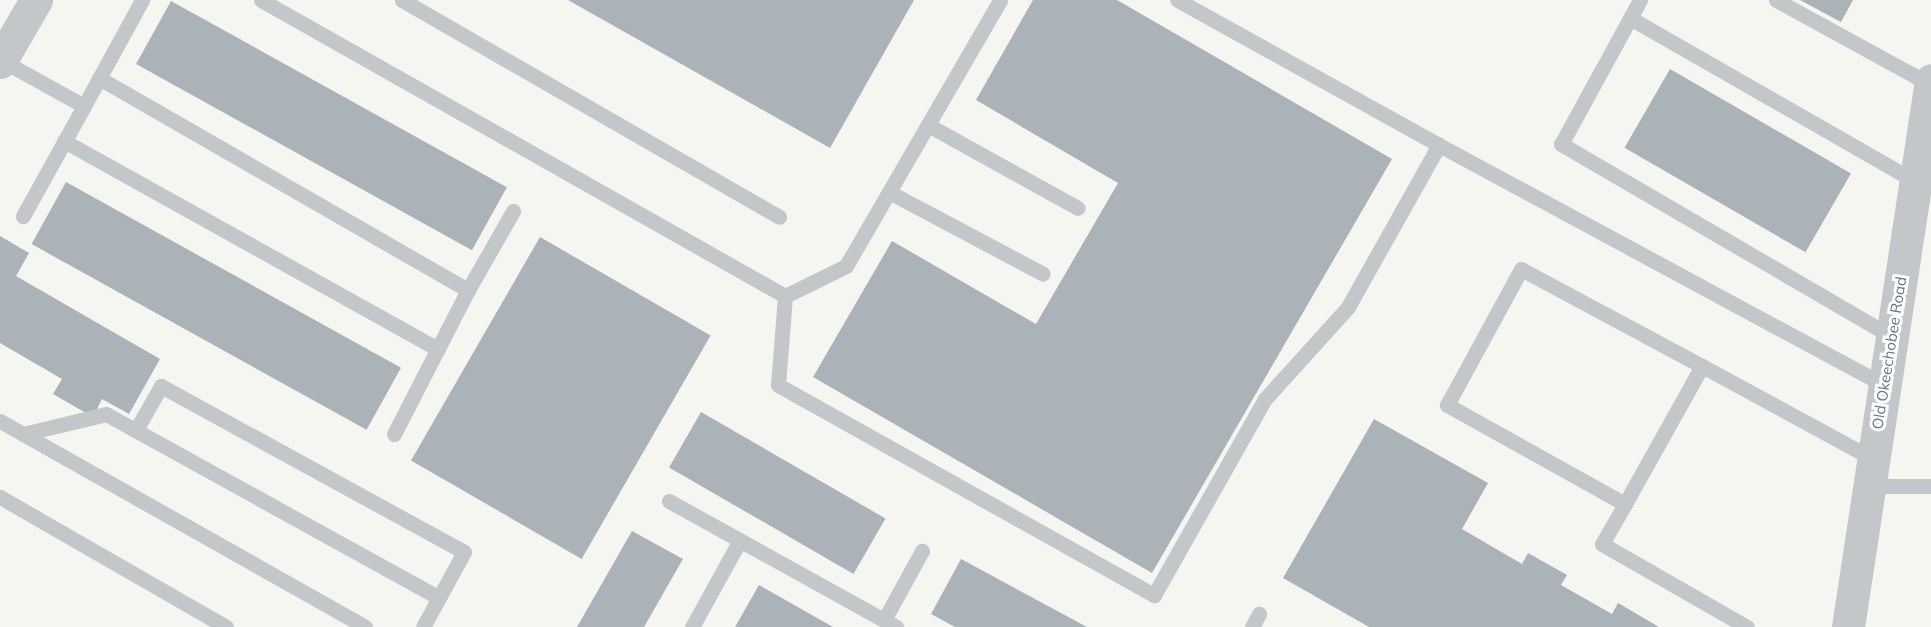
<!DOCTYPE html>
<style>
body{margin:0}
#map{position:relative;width:1931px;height:627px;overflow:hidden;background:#f5f6f1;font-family:Mulish,sans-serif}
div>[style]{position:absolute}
.building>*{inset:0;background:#abb3b8;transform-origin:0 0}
.service>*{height:15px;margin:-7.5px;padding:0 7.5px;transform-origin:7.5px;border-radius:7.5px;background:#c3c7ca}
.tertiary>*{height:33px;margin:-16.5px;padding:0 16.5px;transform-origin:16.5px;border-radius:16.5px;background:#c3c7ca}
span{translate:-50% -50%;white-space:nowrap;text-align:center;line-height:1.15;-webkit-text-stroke:6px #fff;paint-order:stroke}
.street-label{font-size:15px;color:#637584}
</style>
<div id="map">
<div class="building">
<div style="clip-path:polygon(568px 0,914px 0,830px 148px)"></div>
<div style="clip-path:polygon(1033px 0,1117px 0,1392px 159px,1152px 573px,813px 377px,892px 241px,1036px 324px,1118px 183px,976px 100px)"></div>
<div style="clip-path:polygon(1800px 0,1853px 0,1841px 22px)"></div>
<div style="left:171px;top:1px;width:384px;height:72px;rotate:29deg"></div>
<div style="left:1670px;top:69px;width:209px;height:91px;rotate:30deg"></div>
<div style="left:66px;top:182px;width:383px;height:71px;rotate:29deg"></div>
<div style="clip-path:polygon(0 236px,29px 253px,16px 276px,160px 359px,129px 414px,102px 399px,93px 417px,53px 394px,62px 379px,0 343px)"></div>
<div style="left:540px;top:237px;width:197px;height:258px;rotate:30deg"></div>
<div style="left:701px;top:412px;width:213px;height:64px;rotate:30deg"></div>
<div style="clip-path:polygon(1374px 419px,1488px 483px,1462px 529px,1522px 564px,1528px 553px,1567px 575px,1561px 585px,1612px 614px,1618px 603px,1659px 627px,1369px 627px,1283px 578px)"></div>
<div style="clip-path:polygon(632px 531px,683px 559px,644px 627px,577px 627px)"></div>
<div style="clip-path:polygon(961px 559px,1087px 627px,955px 627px,931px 614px)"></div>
<div style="clip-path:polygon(759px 585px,833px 627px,735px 627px)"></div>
</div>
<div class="service">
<div style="left:261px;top:0;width:602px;rotate:29.46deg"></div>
<div style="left:402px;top:0;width:435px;rotate:29.9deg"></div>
<div style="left:1640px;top:0;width:164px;rotate:118.7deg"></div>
<div style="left:1561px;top:144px;width:382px;rotate:30.2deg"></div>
<div style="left:1776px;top:0;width:177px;rotate:28.7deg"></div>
<div style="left:1630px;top:18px;width:328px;rotate:29.8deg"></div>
<div style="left:1px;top:60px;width:95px;rotate:29deg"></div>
<div style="left:84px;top:106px;width:126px;rotate:119deg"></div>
<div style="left:99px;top:78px;width:426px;rotate:29.9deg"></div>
<div style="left:468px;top:290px;width:91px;rotate:-60.3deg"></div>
<div style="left:84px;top:106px;width:121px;rotate:-61.3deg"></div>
<div style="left:928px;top:125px;width:171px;rotate:29deg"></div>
<div style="left:64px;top:141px;width:428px;rotate:29.1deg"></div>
<div style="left:1439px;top:145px;width:506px;rotate:28.34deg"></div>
<div style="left:889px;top:192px;width:174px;rotate:28deg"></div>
<div style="left:785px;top:296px;width:89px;rotate:94.5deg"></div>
<div style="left:778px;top:385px;width:431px;rotate:29.2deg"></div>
<div style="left:1154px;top:595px;width:225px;rotate:-60.5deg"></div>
<div style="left:1265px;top:399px;width:124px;rotate:-47.9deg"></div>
<div style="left:1348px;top:307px;width:186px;rotate:-60.7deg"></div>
<div style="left:1439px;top:145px;width:299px;rotate:-151deg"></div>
<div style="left:785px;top:296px;width:68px;rotate:-26.2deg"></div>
<div style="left:846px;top:266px;width:307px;rotate:-59.9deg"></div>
<div style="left:1702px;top:366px;width:158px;rotate:119.2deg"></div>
<div style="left:1625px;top:504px;width:204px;rotate:-150.9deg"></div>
<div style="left:1447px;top:405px;width:155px;rotate:-61.4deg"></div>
<div style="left:1521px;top:269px;width:205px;rotate:28.2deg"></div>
<div style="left:1702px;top:366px;width:195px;rotate:28.5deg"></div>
<div style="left:0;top:421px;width:419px;rotate:29.4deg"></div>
<div style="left:136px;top:430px;width:51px;rotate:-60.4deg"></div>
<div style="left:161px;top:386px;width:345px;rotate:28.7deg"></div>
<div style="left:464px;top:552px;width:85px;rotate:118.7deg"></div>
<div style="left:23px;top:434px;width:85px;rotate:-13.5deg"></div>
<div style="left:106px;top:414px;width:380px;rotate:28.9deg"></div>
<div style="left:394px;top:434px;width:162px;rotate:-62.8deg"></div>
<div style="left:1869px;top:486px;width:62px"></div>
<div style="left:0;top:497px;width:261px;rotate:29.9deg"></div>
<div style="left:669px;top:501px;width:260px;rotate:29deg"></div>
<div style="left:1625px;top:504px;width:46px;rotate:119.9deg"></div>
<div style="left:1602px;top:544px;width:167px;rotate:29.8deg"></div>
<div style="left:884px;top:620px;width:79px;rotate:-61.2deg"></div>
<div style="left:692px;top:627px;width:99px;rotate:-61.1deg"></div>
<div style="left:1252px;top:627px;width:15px;rotate:-62deg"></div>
</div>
<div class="tertiary">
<div style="left:0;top:62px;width:72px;rotate:-59.9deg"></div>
<div style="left:1848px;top:627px;width:553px;rotate:-81.37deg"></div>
</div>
<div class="street-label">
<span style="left:1889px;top:353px;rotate:-81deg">Old Okeechobee Road</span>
</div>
</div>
